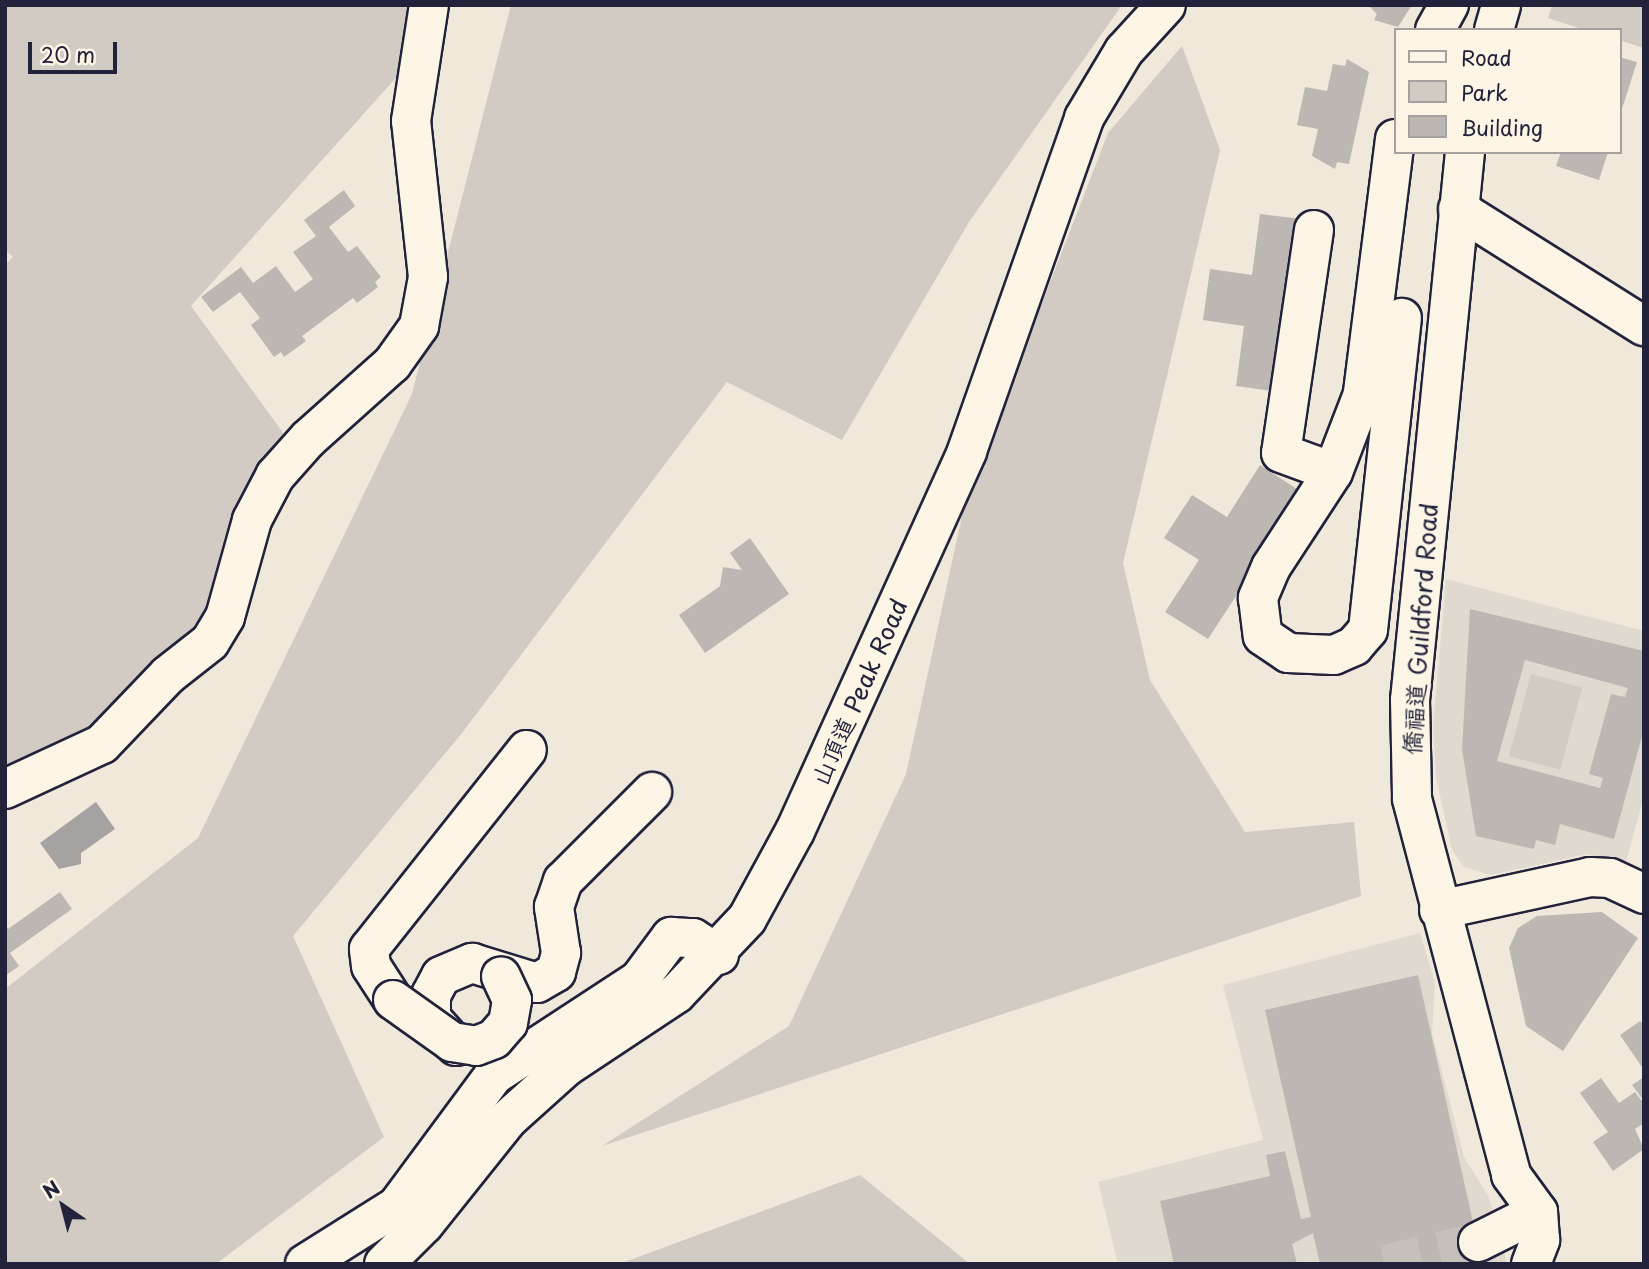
<!DOCTYPE html>
<meta charset="utf-8">
<style>
body{margin:0}
#map{position:relative;width:1649px;height:1269px;overflow:hidden;background:#efe8db;font-family:"Playpen Sans","LXGW WenKai TC",sans-serif}
div>[style]{position:absolute}
.built>*{inset:0;background:#e0d9cf}
.green>*{inset:0;background:#d1cbc3;transform-origin:0 0}
.water>*{inset:0;background:#a6a2a2}
.building>*{inset:0;background:#bcb7b3}
.minor-tunnel>*{height:38px;margin-top:-19px;transform-origin:0;background:repeating-linear-gradient(90deg,#c6c0bb 0 38px,transparent 0 57px)}
.roads{filter:drop-shadow(2px 0 #22223b) drop-shadow(-2px 0 #22223b) drop-shadow(0 2px #22223b) drop-shadow(0 -2px #22223b)}
.minor>*{height:38px;margin:-19px;padding:0 19px;transform-origin:19px;border-radius:19px;background:#fcf5e5}
.major>*{height:38px;margin:-19px;padding:0 19px;transform-origin:19px;border-radius:19px;background:#fcf5e5}
.bridges{filter:drop-shadow(2px 0 #22223b) drop-shadow(-2px 0 #22223b) drop-shadow(0 2px #22223b) drop-shadow(0 -2px #22223b)}
.minor-bridge>*{height:38px;margin:-19px;padding:0 19px;transform-origin:19px;border-radius:19px;background:#fcf5e5}
span{translate:-50% -50%;white-space:nowrap;text-align:center;line-height:1.15;-webkit-text-stroke:7px #fcf5e5;paint-order:stroke}
.street-label{font-size:24px;color:#22223b}
.frame{position:absolute;inset:0;border:7px solid #22223b;pointer-events:none}
.legend{position:absolute;left:1394px;top:28px;width:228px;height:126px;box-sizing:border-box;background:#fcf5e5;border:2px solid #a5a1a1;margin:0;padding:9px 12px;list-style:none;font-size:21px;color:#22223b}
.legend li{display:flex;align-items:center;gap:14px;height:35px}
.legend b{width:35px;border:2px solid #a5a1a1}
.north{position:absolute;left:28px;top:1171px;width:70px;height:70px;-webkit-text-stroke:5px #fcf5e5;paint-order:stroke;rotate:325deg;font-size:19px;font-weight:700;line-height:28px;text-align:center;color:#22223b}
.north::after{content:'';display:block;margin:auto;width:24px;height:32px;background:#22223b;clip-path:polygon(50% 0,100% 100%,50% 72%,0 100%)}
.scale{position:absolute;left:28px;top:42px;width:89px;height:32px;box-sizing:border-box;border:4px solid #22223b;border-top:0;padding-left:9px;font-size:21px;line-height:24px;white-space:nowrap;color:#22223b;-webkit-text-stroke:5px #fcf5e5;paint-order:stroke}
</style>
<div id="map">
<div class="built">
<div style="clip-path:polygon(1446px 579px,1644px 631px,1644px 796px,1626px 862px,1586px 854px,1491px 875px,1464px 867px,1452px 850px,1436px 778px,1433px 726px)"></div>
<div style="clip-path:polygon(1420px 933px,1435px 983px,1432px 1033px,1464px 1157px,1489px 1197px,1507px 1264px,1118px 1264px,1098px 1182px,1263px 1140px,1223px 985px)"></div>
</div>
<div class="green">
<div style="clip-path:polygon(5px 5px,415px 5px,403px 70px,191px 306px,289px 441px,215px 613px,117px 716px,5px 777px,5px 265px,13px 257px,5px 250px)"></div>
<div style="clip-path:polygon(511px 5px,1122px 5px,969px 222px,842px 440px,727px 382px,462px 733px,293px 936px,384px 1137px,216px 1264px,5px 1264px,5px 989px,198px 838px,412px 394px)"></div>
<div style="clip-path:polygon(1552px 5px,1644px 5px,1644px 48px,1619px 40px,1619px 30px,1585px 30px,1548px 18px)"></div>
<div style="clip-path:polygon(1182px 46px,1220px 150px,1123px 563px,1150px 680px,1245px 832px,1354px 822px,1361px 896px,602px 1146px,789px 1026px,906px 774px,965px 502px,1108px 133px)"></div>
<div style="left:1531px;top:674px;width:53px;height:85px;rotate:15deg"></div>
<div style="clip-path:polygon(860px 1175px,970px 1264px,619px 1264px)"></div>
</div>
<div class="water">
<div style="clip-path:polygon(96px 802px,115px 829px,81px 853px,81px 864px,59px 869px,40px 843px)"></div>
</div>
<div class="building">
<div style="clip-path:polygon(1368px 5px,1412px 5px,1398px 27px,1374px 20px,1377px 14px)"></div>
<div style="clip-path:polygon(1619px 57px,1637px 62px,1620px 115px,1619px 115px)"></div>
<div style="clip-path:polygon(1347px 59px,1369px 72px,1349px 164px,1337px 162px,1335px 169px,1312px 156px,1318px 129px,1297px 125px,1305px 87px,1327px 91px,1333px 64px,1345px 66px)"></div>
<div style="clip-path:polygon(1561px 152px,1608px 152px,1599px 180px,1556px 166px)"></div>
<div style="clip-path:polygon(344px 190px,355px 206px,329px 227px,348px 252px,357px 246px,381px 277px,375px 282px,378px 287px,357px 303px,353px 298px,302px 336px,306px 341px,284px 357px,281px 352px,274px 357px,251px 325px,260px 318px,240px 292px,213px 312px,201px 297px,241px 267px,253px 283px,276px 266px,295px 292px,313px 279px,293px 252px,316px 236px,304px 220px)"></div>
<div style="clip-path:polygon(1260px 214px,1311px 220px,1286px 393px,1236px 386px,1244px 326px,1203px 320px,1210px 269px,1252px 275px)"></div>
<div style="clip-path:polygon(1260px 465px,1303px 493px,1208px 639px,1165px 612px,1199px 560px,1164px 538px,1192px 495px,1227px 517px)"></div>
<div style="clip-path:polygon(750px 538px,789px 594px,705px 653px,679px 615px,720px 586px,723px 567px,742px 570px,730px 553px)"></div>
<div style="clip-path:polygon(evenodd,1470px 609px,1644px 651px,1644px 729px,1614px 839px,1560px 824px,1555px 845px,1536px 840px,1534px 849px,1476px 836px,1462px 749px,1470px 609px,1525px 660px,1628px 688px,1625px 697px,1611px 694px,1589px 774px,1603px 778px,1600px 788px,1497px 761px,1525px 660px)"></div>
<div style="clip-path:polygon(60px 892px,72px 909px,10px 953px,19px 966px,5px 976px,5px 925px,8px 929px)"></div>
<div style="clip-path:polygon(1602px 912px,1638px 938px,1563px 1051px,1526px 1026px,1509px 948px,1518px 928px,1537px 916px)"></div>
<div style="clip-path:polygon(1418px 975px,1481px 1258px,1454px 1264px,1320px 1264px,1313px 1233px,1292px 1244px,1297px 1264px,1174px 1264px,1160px 1201px,1270px 1176px,1266px 1155px,1285px 1151px,1301px 1219px,1311px 1217px,1265px 1010px)"></div>
<div style="clip-path:polygon(1640px 1021px,1644px 1026px,1644px 1070px,1620px 1035px)"></div>
<div style="clip-path:polygon(1644px 1077px,1644px 1101px,1632px 1085px)"></div>
<div style="clip-path:polygon(1601px 1078px,1619px 1103px,1635px 1092px,1644px 1104px,1644px 1123px,1635px 1129px,1644px 1149px,1613px 1171px,1593px 1142px,1608px 1132px,1580px 1093px)"></div>
</div>
<div class="minor-tunnel">
<div style="left:1384px;top:1264px;width:97px;rotate:-13.2deg"></div>
</div>
<div class="roads">
<div class="minor">
<div style="left:1435px;top:30px;width:29px;rotate:-61deg"></div>
<div style="left:1494px;top:30px;width:26px;rotate:-74deg"></div>
<div style="left:1395px;top:139px;width:257px;rotate:97.2deg"></div>
<div style="left:1363px;top:394px;width:84px;rotate:111deg"></div>
<div style="left:1333px;top:472px;width:113px;rotate:123.1deg"></div>
<div style="left:1271px;top:567px;width:34px;rotate:113deg"></div>
<div style="left:1258px;top:598px;width:38px;rotate:83deg"></div>
<div style="left:1263px;top:636px;width:30px;rotate:34deg"></div>
<div style="left:1288px;top:653px;width:46px;rotate:2.5deg"></div>
<div style="left:1334px;top:655px;width:22px;rotate:-24deg"></div>
<div style="left:1354px;top:646px;width:21px;rotate:-49deg"></div>
<div style="left:1368px;top:630px;width:314px;rotate:-83.8deg"></div>
<div style="left:1465px;top:152px;width:551px;rotate:95.73deg"></div>
<div style="left:1410px;top:700px;width:99px;rotate:88.8deg"></div>
<div style="left:1412px;top:799px;width:389px;rotate:75.2deg"></div>
<div style="left:1511px;top:1175px;width:46px;rotate:53.9deg"></div>
<div style="left:1458px;top:209px;width:220px;rotate:32.2deg"></div>
<div style="left:1314px;top:230px;width:225px;rotate:98.4deg"></div>
<div style="left:1281px;top:453px;width:55px;rotate:20.1deg"></div>
<div style="left:5px;top:789px;width:107px;rotate:-24.9deg"></div>
<div style="left:102px;top:744px;width:95px;rotate:-46.3deg"></div>
<div style="left:168px;top:675px;width:53px;rotate:-38.2deg"></div>
<div style="left:210px;top:642px;width:29px;rotate:-59deg"></div>
<div style="left:225px;top:617px;width:101px;rotate:-74.4deg"></div>
<div style="left:252px;top:520px;width:50px;rotate:-62.4deg"></div>
<div style="left:275px;top:476px;width:50px;rotate:-48.3deg"></div>
<div style="left:308px;top:439px;width:113px;rotate:-41.8deg"></div>
<div style="left:392px;top:364px;width:47px;rotate:-54.6deg"></div>
<div style="left:419px;top:326px;width:50px;rotate:-79.6deg"></div>
<div style="left:428px;top:277px;width:157px;rotate:-96.2deg"></div>
<div style="left:411px;top:121px;width:117px;rotate:-81.2deg"></div>
<div style="left:1439px;top:910px;width:155px;rotate:-12.3deg"></div>
<div style="left:1590px;top:877px;width:20px;rotate:3deg"></div>
<div style="left:1610px;top:878px;width:38px;rotate:25deg"></div>
<div style="left:393px;top:1000px;width:40px;rotate:-122.9deg"></div>
<div style="left:371px;top:966px;width:17px;rotate:-97deg"></div>
<div style="left:369px;top:949px;width:254px;rotate:-51.6deg"></div>
<div style="left:456px;top:1046px;width:38px;rotate:-132deg"></div>
<div style="left:431px;top:1018px;width:23px;rotate:-90deg"></div>
<div style="left:431px;top:995px;width:21px;rotate:-62deg"></div>
<div style="left:441px;top:976px;width:34px;rotate:-23deg"></div>
<div style="left:472px;top:963px;width:68px;rotate:17.1deg"></div>
<div style="left:537px;top:983px;width:22px;rotate:-30deg"></div>
<div style="left:556px;top:972px;width:20px;rotate:-75deg"></div>
<div style="left:561px;top:953px;width:47px;rotate:-98.7deg"></div>
<div style="left:554px;top:907px;width:28px;rotate:-71deg"></div>
<div style="left:563px;top:881px;width:126px;rotate:-45deg"></div>
<div style="left:1478px;top:1242px;width:67px;rotate:-26.6deg"></div>
<div style="left:305px;top:1264px;width:109px;rotate:-32.2deg"></div>
<div style="left:397px;top:1206px;width:163px;rotate:-53.5deg"></div>
<div style="left:494px;top:1075px;width:173px;rotate:-33.2deg"></div>
<div style="left:639px;top:980px;width:54px;rotate:-53.3deg"></div>
<div style="left:671px;top:937px;width:22px;rotate:3deg"></div>
<div style="left:693px;top:938px;width:31px;rotate:33deg"></div>
<div style="left:1531px;top:1264px;width:26px;rotate:-69deg"></div>
<div style="left:1540px;top:1240px;width:28px;rotate:-94deg"></div>
</div>
<div class="major">
<div style="left:384px;top:1264px;width:57px;rotate:-45deg"></div>
<div style="left:424px;top:1224px;width:134px;rotate:-51.3deg"></div>
<div style="left:508px;top:1119px;width:78px;rotate:-41.9deg"></div>
<div style="left:566px;top:1067px;width:132px;rotate:-33.6deg"></div>
<div style="left:676px;top:994px;width:103px;rotate:-46.6deg"></div>
<div style="left:747px;top:919px;width:100px;rotate:-61.4deg"></div>
<div style="left:795px;top:831px;width:417px;rotate:-65.6deg"></div>
<div style="left:967px;top:451px;width:353px;rotate:-70.6deg"></div>
<div style="left:1084px;top:118px;width:78px;rotate:-59.2deg"></div>
<div style="left:1124px;top:51px;width:62px;rotate:-47.6deg"></div>
</div>
</div>
<div class="bridges">
<div class="minor-bridge">
<div style="left:393px;top:1000px;width:72px;rotate:35.4deg"></div>
<div style="left:452px;top:1042px;width:24px;rotate:9deg"></div>
<div style="left:476px;top:1046px;width:19px;rotate:-21deg"></div>
<div style="left:494px;top:1039px;width:21px;rotate:-49deg"></div>
<div style="left:508px;top:1023px;width:23px;rotate:-80deg"></div>
<div style="left:512px;top:1000px;width:26px;rotate:-115deg"></div>
</div>
</div>
<div class="street-label">
<span style="left:1420px;top:629px;rotate:-86deg">僑福道 Guildford Road</span>
<span style="left:859px;top:692px;rotate:-66deg">山頂道 Peak Road</span>
</div>
<div class="frame"></div>
<ul class="legend">
<li><b style="height:9px;background:#fcf5e5"></b>Road</li>
<li><b style="height:19px;background:#d1cbc3"></b>Park</li>
<li><b style="height:19px;background:#bcb7b3"></b>Building</li>
</ul>
<div class="north">N</div>
<div class="scale">20 m</div>
</div>
